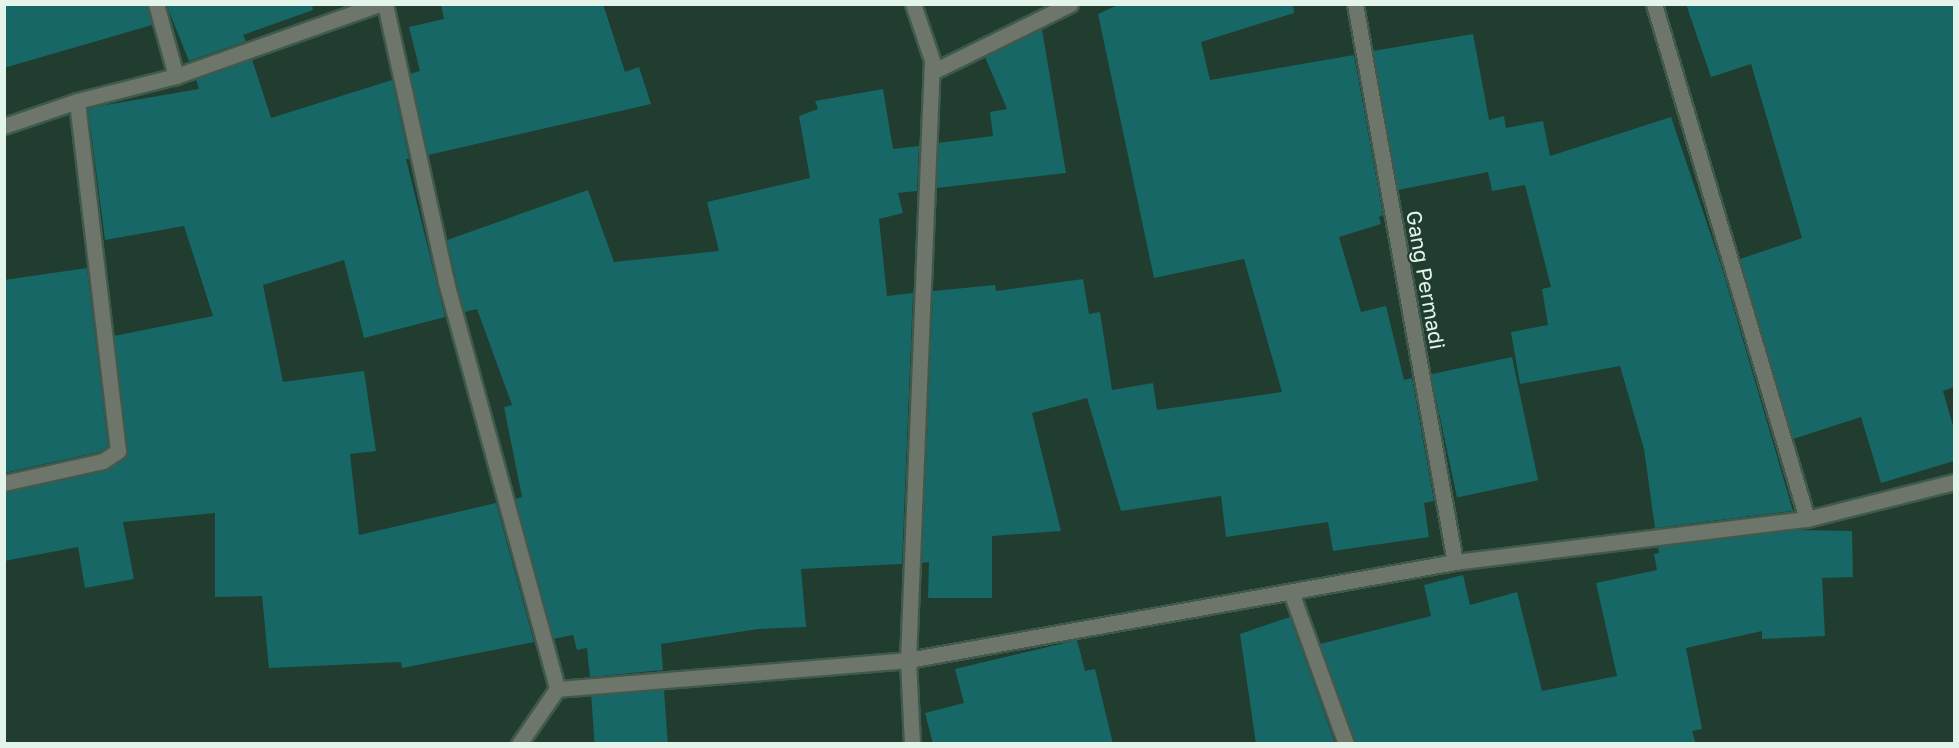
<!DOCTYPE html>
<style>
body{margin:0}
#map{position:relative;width:1959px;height:748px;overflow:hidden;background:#203d2f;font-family:"Golos Text",sans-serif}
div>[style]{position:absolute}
.building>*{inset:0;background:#166765;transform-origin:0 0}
.roads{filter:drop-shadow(2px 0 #3f5a4d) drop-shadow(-2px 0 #3f5a4d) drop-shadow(0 2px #3f5a4d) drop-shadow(0 -2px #3f5a4d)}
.minor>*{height:15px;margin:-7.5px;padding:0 7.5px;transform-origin:7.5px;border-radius:7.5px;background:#6e756a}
span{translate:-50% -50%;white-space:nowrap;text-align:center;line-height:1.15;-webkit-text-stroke:4.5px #203d2f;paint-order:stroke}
.street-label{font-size:21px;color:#e3f4eb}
.frame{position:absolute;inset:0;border:6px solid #e3f4eb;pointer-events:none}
</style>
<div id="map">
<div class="building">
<div style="clip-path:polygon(4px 4px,147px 4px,152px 25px,4px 68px)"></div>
<div style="clip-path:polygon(166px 4px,312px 4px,313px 10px,243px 35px,246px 41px,189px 61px)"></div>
<div style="clip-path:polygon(441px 4px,603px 4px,625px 72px,639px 67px,651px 104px,428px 155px,410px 74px,420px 71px,409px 27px,444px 19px)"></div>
<div style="clip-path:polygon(1120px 4px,1293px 4px,1294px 13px,1201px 42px,1210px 80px,1354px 55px,1383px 215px,1379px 217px,1381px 224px,1339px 237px,1361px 312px,1386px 306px,1404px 380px,1412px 378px,1434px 501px,1424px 503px,1429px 537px,1333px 551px,1328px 522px,1226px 537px,1221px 496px,1121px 511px,1087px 398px,1032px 413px,1061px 531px,992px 536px,992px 598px,928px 598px,929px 562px,922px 563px,933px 291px,995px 285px,996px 291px,1083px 279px,1089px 314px,1100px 312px,1112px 390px,1153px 383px,1157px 410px,1282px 392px,1244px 259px,1154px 278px,1098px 14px)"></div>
<div style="clip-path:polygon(1686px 4px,1954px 4px,1954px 387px,1943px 391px,1954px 429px,1954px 461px,1881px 483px,1861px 417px,1793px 439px,1740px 259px,1802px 238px,1751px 64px,1711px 77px)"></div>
<div style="clip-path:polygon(1042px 29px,1066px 173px,937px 188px,938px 143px,993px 136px,990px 112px,1007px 109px,985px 57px)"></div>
<div style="clip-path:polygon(1473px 34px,1489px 120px,1504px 116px,1506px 128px,1543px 121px,1550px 156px,1671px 117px,1721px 265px,1793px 511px,1655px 528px,1644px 449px,1620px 366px,1520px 384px,1511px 332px,1548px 325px,1542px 289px,1551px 287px,1525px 185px,1492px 191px,1488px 172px,1398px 190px,1373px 51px)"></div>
<div style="clip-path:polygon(252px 59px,271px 118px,392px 80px,409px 159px,406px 159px,445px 317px,364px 338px,344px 260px,263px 285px,283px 382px,364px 371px,376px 451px,350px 454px,359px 535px,496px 503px,534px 642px,402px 668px,401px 662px,269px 668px,262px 596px,215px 597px,215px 513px,123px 522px,134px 579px,85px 588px,78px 547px,4px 561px,4px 493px,105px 471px,127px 456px,114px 336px,213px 316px,184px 226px,105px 240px,88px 108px,199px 89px,196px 79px)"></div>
<div style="clip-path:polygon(883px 89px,893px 149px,919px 146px,917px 191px,898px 193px,903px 213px,879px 219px,887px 296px,913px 293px,902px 564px,801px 569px,806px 627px,758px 629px,661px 644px,663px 670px,590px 677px,587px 648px,577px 650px,573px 635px,553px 639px,515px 499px,522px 497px,504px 407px,512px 405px,477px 309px,464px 312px,447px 240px,588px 190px,614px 262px,719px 251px,707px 202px,810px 178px,799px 116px,818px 109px,815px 101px)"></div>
<div style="clip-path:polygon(87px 268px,108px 446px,99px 452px,4px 473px,4px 280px)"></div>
<div style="left:1512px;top:357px;width:126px;height:83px;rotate:78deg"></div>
<div style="clip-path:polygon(1795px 530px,1852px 531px,1853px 577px,1822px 578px,1825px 636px,1762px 639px,1762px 631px,1686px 648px,1702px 729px,1692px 731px,1696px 744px,1355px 744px,1320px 644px,1431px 616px,1424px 585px,1463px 575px,1470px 605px,1517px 592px,1542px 691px,1617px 676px,1596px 583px,1657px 570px,1654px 554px,1659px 553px,1658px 547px)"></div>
<div style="clip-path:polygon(1290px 617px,1335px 744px,1256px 744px,1240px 634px)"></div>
<div style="clip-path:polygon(1077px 640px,1085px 671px,1095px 669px,1113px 744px,933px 744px,925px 713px,964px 703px,955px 669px)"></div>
<div style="left:664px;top:690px;width:54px;height:73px;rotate:86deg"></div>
</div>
<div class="roads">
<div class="minor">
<div style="left:156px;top:4px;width:75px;rotate:74.5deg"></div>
<div style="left:385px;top:4px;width:285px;rotate:77.6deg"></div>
<div style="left:446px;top:282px;width:422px;rotate:74.7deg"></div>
<div style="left:1355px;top:4px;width:567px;rotate:79.84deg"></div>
<div style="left:1654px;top:4px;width:537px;rotate:73.45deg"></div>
<div style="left:932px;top:72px;width:154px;rotate:-26.2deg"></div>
<div style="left:4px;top:126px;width:77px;rotate:-18.9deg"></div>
<div style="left:77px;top:101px;width:102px;rotate:-14.2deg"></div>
<div style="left:176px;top:76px;width:215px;rotate:-19.5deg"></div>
<div style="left:4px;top:483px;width:101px;rotate:-12.5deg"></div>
<div style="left:103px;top:461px;width:18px;rotate:-34deg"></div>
<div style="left:118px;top:451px;width:352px;rotate:-96.7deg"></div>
<div style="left:1291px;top:592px;width:162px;rotate:70.1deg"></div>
<div style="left:557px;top:689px;width:352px;rotate:-4.7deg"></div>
<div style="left:908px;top:660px;width:600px;rotate:-87.71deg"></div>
<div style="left:932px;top:60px;width:59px;rotate:-108.7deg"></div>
<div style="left:519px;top:744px;width:67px;rotate:-55.4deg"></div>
<div style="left:912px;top:744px;width:84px;rotate:-92.7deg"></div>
<div style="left:908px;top:660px;width:556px;rotate:-10.16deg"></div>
<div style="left:1455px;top:562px;width:355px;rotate:-7deg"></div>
<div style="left:1807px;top:519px;width:152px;rotate:-14.1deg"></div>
</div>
</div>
<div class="street-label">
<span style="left:1426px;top:280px;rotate:80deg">Gang Permadi</span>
</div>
<div class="frame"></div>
</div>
